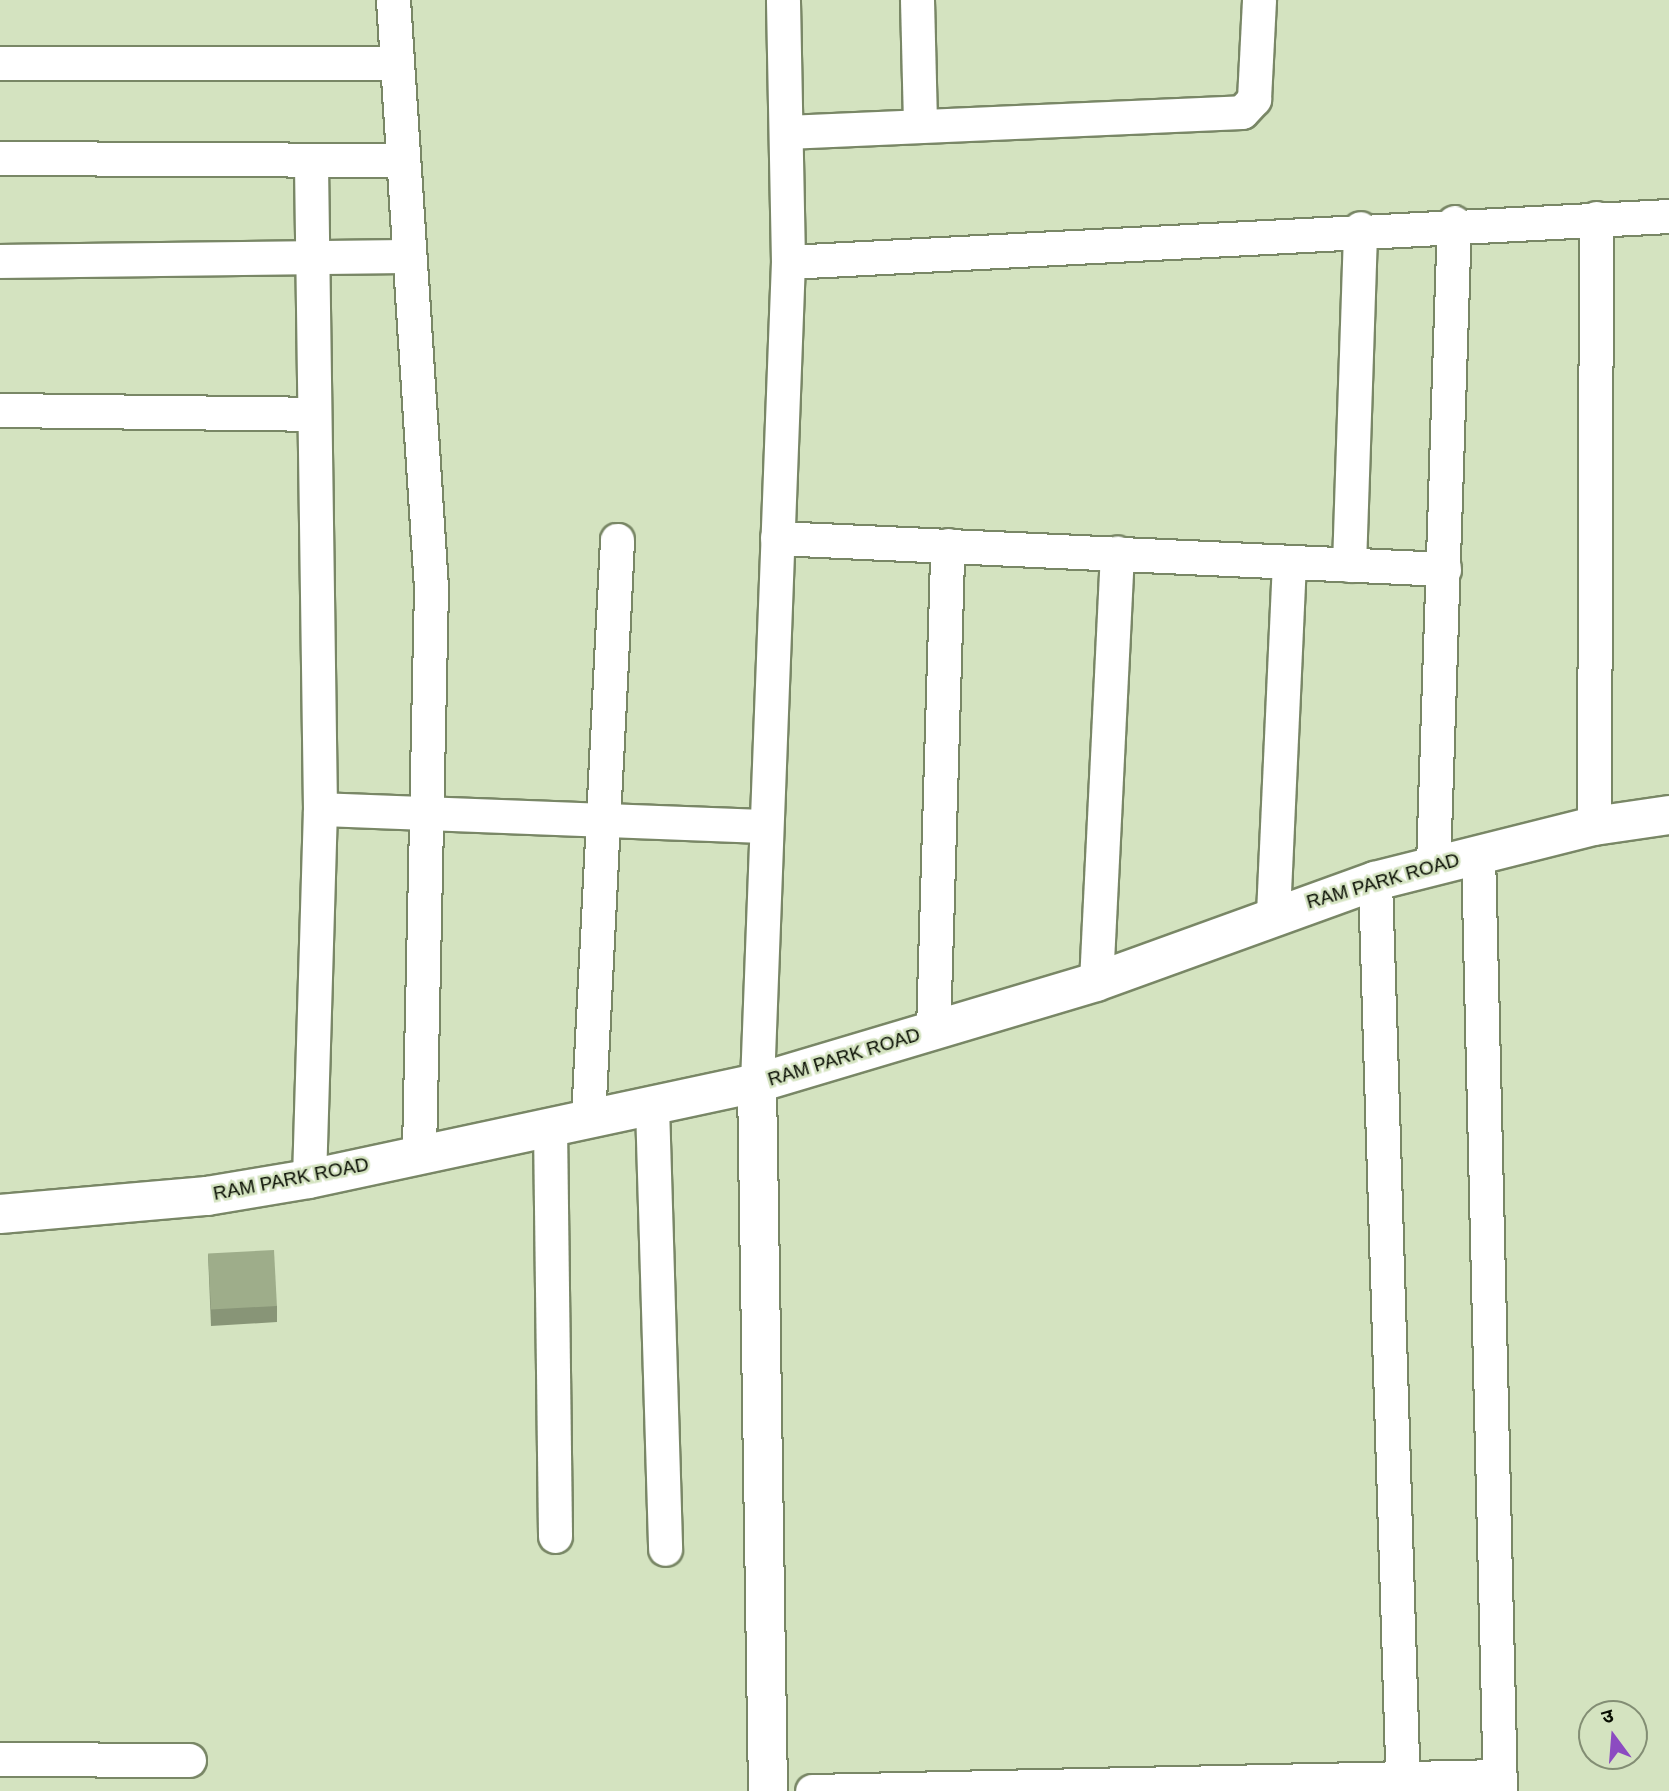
<!DOCTYPE html>
<meta charset="utf-8">
<style>
body{margin:0}
#map{position:relative;width:1669px;height:1791px;overflow:hidden;background:#d4e3c0;font-family:Arial,"Noto Sans Devanagari",sans-serif}
div>[style]{position:absolute}
.roads{filter:drop-shadow(2px 0 #798766) drop-shadow(-2px 0 #798766) drop-shadow(0 2px #798766) drop-shadow(0 -2px #798766)}
.minor>*{height:33px;margin:-16.5px;padding:0 16.5px;transform-origin:16.5px;border-radius:16.5px;background:#fff}
.tertiary>*{height:38px;margin:-19px;padding:0 19px;transform-origin:19px;border-radius:19px;background:#fff}
.wall>*{inset:0;background:#889577}
.building>*{inset:0;background:#9ead8a;transform-origin:0 0}
span{translate:-50% -50%;white-space:nowrap;text-align:center;line-height:1.15;-webkit-text-stroke:5px #d4e3c0;paint-order:stroke}
.street-label{font-size:19px;color:#090e03}
.north{position:absolute;left:1578px;top:1700px;width:70px;height:70px;box-sizing:border-box;background:#d4e3c0;border:2px solid #838e74;border-radius:50%;rotate:344deg;font-size:19px;font-weight:700;line-height:28px;text-align:center;color:#090e03}
.north::after{content:'';display:block;margin:auto;width:24px;height:32px;background:#8c4bc1;clip-path:polygon(50% 0,100% 100%,50% 72%,0 100%)}
</style>
<div id="map">
<div class="roads">
<div class="minor">
<div style="left:393px;top:0;width:589px;rotate:86.3deg"></div>
<div style="left:431px;top:588px;width:565px;rotate:91.22deg"></div>
<div style="left:917px;top:0;width:126px;rotate:88.6deg"></div>
<div style="left:0;top:63px;width:396px"></div>
<div style="left:786px;top:132px;width:456px;rotate:-2.5deg"></div>
<div style="left:1242px;top:112px;width:18px;rotate:-47deg"></div>
<div style="left:1254px;top:99px;width:99px;rotate:-87.1deg"></div>
<div style="left:0;top:158px;width:403px;rotate:0.3deg"></div>
<div style="left:0;top:261px;width:409px;rotate:-0.7deg"></div>
<div style="left:788px;top:262px;width:882px;rotate:-2.99deg"></div>
<div style="left:0;top:410px;width:313px;rotate:0.7deg"></div>
<div style="left:777px;top:538px;width:668px;rotate:2.66deg"></div>
<div style="left:1349px;top:565px;width:337px;rotate:-88.1deg"></div>
<div style="left:320px;top:809px;width:446px;rotate:2.2deg"></div>
<div style="left:1594px;top:826px;width:608px;rotate:-89.81deg"></div>
<div style="left:1478px;top:853px;width:938px;rotate:88.66deg"></div>
<div style="left:1433px;top:864px;width:642px;rotate:-88.13deg"></div>
<div style="left:1375px;top:881px;width:910px;rotate:88.24deg"></div>
<div style="left:1273px;top:914px;width:352px;rotate:-87.4deg"></div>
<div style="left:1096px;top:982px;width:430px;rotate:-87.2deg"></div>
<div style="left:933px;top:1030px;width:485px;rotate:-88.3deg"></div>
<div style="left:757px;top:1083px;width:822px;rotate:-87.84deg"></div>
<div style="left:788px;top:262px;width:262px;rotate:-91.1deg"></div>
<div style="left:652px;top:1106px;width:443px;rotate:88.3deg"></div>
<div style="left:588px;top:1119px;width:580px;rotate:-87.13deg"></div>
<div style="left:550px;top:1125px;width:411px;rotate:89.3deg"></div>
<div style="left:309px;top:1179px;width:370px;rotate:-88.3deg"></div>
<div style="left:320px;top:809px;width:648px;rotate:-90.8deg"></div>
<div style="left:0;top:1759px;width:189px;rotate:0.3deg"></div>
<div style="left:812px;top:1791px;width:687px;rotate:-1.25deg"></div>
</div>
<div class="tertiary">
<div style="left:757px;top:1083px;width:708px;rotate:89.11deg"></div>
<div style="left:0;top:1214px;width:208px;rotate:-5deg"></div>
<div style="left:207px;top:1196px;width:103px;rotate:-9.5deg"></div>
<div style="left:309px;top:1179px;width:458px;rotate:-12.1deg"></div>
<div style="left:757px;top:1083px;width:354px;rotate:-16.6deg"></div>
<div style="left:1096px;top:982px;width:297px;rotate:-19.9deg"></div>
<div style="left:1375px;top:881px;width:226px;rotate:-14.1deg"></div>
<div style="left:1594px;top:826px;width:76px;rotate:-8.3deg"></div>
</div>
</div>
<div class="wall">
<div style="clip-path:polygon(208px 1254px,277px 1306px,277px 1322px,211px 1326px)"></div>
</div>
<div class="building">
<div style="left:274px;top:1250px;width:56px;height:66px;rotate:87deg"></div>
</div>
<div class="street-label">
<span style="left:1383px;top:881px;rotate:-16deg">RAM PARK ROAD</span>
<span style="left:844px;top:1057px;rotate:-17deg">RAM PARK ROAD</span>
<span style="left:291px;top:1179px;rotate:-11deg">RAM PARK ROAD</span>
</div>
<div class="north">उ</div>
</div>
